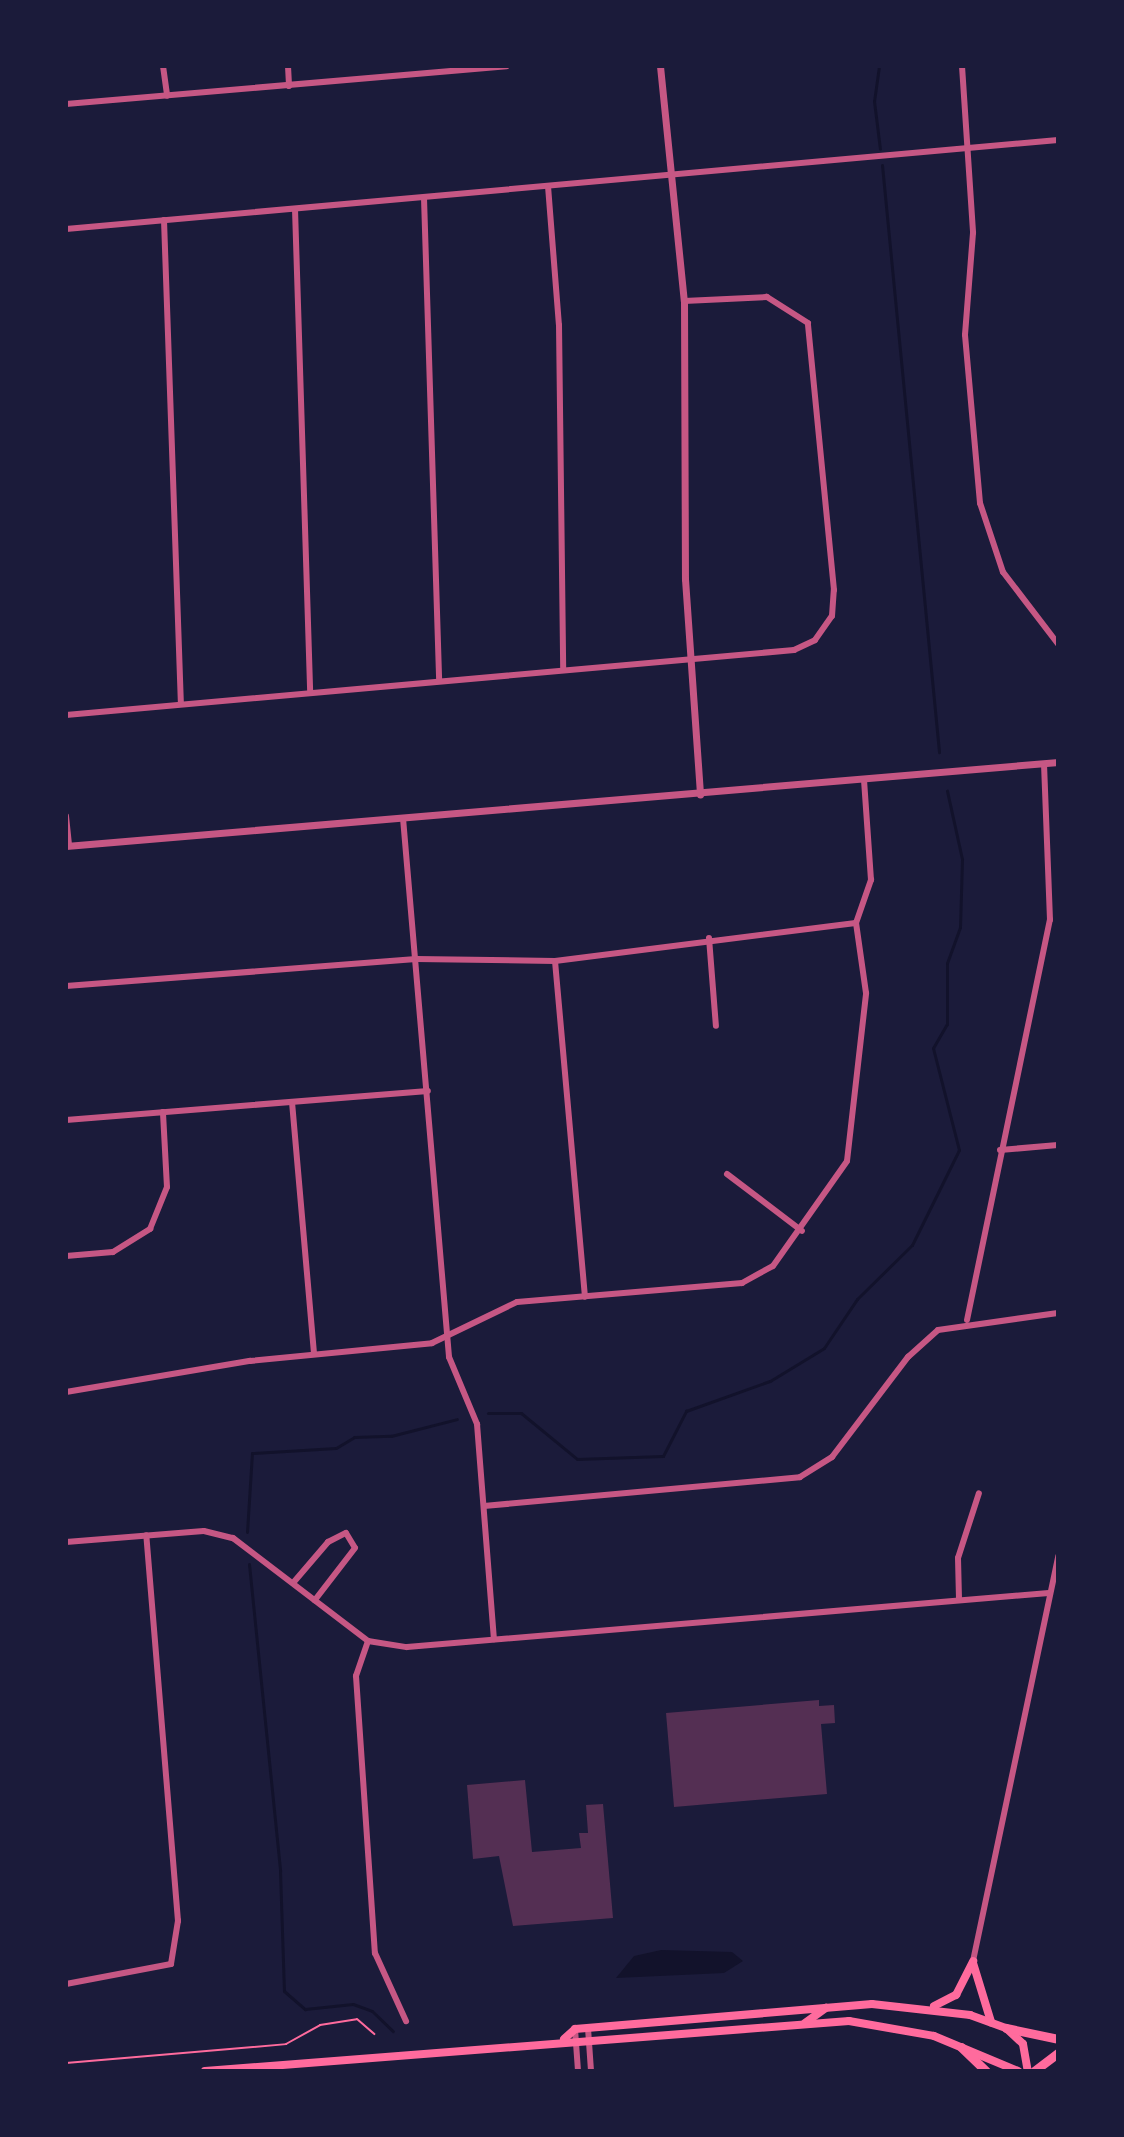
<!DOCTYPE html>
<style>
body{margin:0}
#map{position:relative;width:1124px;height:2137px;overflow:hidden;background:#1b1b3a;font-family:"Fira Sans",sans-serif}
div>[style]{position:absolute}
.water>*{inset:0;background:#12122b}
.stream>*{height:3px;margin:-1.5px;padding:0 1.5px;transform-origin:1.5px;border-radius:1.5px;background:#12122b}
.building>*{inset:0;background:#542f53}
.path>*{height:2px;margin:-1px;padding:0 1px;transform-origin:1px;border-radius:1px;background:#ff6b9d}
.minor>*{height:6px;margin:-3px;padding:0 3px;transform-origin:3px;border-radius:3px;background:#c65784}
.tertiary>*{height:7px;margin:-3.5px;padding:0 3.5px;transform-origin:3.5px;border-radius:3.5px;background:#c65784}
.secondary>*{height:8px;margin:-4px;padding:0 4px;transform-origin:4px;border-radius:4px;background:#ff6b9d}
.primary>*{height:9px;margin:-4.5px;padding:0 4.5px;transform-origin:4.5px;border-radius:4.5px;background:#ff6b9d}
span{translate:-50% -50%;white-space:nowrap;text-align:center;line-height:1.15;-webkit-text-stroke:7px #1b1b3a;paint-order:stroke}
.frame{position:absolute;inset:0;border:68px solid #1b1b3a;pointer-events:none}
</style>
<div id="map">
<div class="water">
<div style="clip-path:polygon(661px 1950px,732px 1952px,743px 1961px,724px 1973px,616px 1978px,634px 1956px)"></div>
</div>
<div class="stream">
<div style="left:879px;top:66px;width:35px;rotate:98deg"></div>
<div style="left:874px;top:101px;width:48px;rotate:82.9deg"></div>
<div style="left:882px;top:165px;width:590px;rotate:84.45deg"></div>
<div style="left:488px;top:1413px;width:33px"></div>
<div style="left:521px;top:1413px;width:72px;rotate:39.4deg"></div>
<div style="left:577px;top:1459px;width:86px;rotate:-2deg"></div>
<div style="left:663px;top:1456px;width:51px;rotate:-62.9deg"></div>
<div style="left:686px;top:1411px;width:89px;rotate:-19.7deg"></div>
<div style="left:770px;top:1381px;width:63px;rotate:-31.4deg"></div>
<div style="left:824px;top:1348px;width:59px;rotate:-56deg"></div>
<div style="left:857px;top:1299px;width:77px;rotate:-44.5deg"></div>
<div style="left:912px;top:1245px;width:106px;rotate:-63.7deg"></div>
<div style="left:959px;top:1150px;width:105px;rotate:-104.3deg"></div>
<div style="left:933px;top:1048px;width:28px;rotate:-60deg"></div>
<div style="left:947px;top:1024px;width:61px;rotate:-90deg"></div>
<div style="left:947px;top:963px;width:38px;rotate:-70deg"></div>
<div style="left:960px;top:927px;width:68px;rotate:-88.3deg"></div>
<div style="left:962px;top:859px;width:70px;rotate:-102.4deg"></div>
<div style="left:247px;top:1532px;width:79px;rotate:-86.4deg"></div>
<div style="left:252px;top:1453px;width:84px;rotate:-3.4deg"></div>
<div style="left:336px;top:1448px;width:21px;rotate:-31deg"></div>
<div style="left:354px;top:1437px;width:37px;rotate:-2deg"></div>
<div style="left:391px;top:1436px;width:68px;rotate:-14.4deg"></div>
<div style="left:249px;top:1564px;width:309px;rotate:84.2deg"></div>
<div style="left:280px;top:1871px;width:120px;rotate:88.1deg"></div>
<div style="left:284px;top:1991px;width:28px;rotate:41deg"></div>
<div style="left:305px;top:2009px;width:48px;rotate:-5.9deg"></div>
<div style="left:353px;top:2004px;width:20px;rotate:20deg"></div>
<div style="left:372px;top:2011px;width:29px;rotate:44deg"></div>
</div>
<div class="building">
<div style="clip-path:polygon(819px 1700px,819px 1706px,834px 1705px,835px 1723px,821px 1724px,827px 1794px,674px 1807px,666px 1713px)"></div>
<div style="clip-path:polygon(525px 1780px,532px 1852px,581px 1848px,579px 1833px,588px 1833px,586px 1805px,603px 1804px,613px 1918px,513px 1926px,499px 1856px,473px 1859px,467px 1785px)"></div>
</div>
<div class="path">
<div style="left:66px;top:2063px;width:221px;rotate:-4.9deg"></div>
<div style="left:286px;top:2044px;width:39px;rotate:-29deg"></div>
<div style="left:320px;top:2025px;width:37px;rotate:-9deg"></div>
<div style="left:357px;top:2019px;width:23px;rotate:41deg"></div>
</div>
<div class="minor">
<div style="left:163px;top:66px;width:30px;rotate:82deg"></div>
<div style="left:288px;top:66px;width:20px;rotate:87deg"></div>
<div style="left:962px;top:66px;width:167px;rotate:86.2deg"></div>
<div style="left:973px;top:233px;width:102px;rotate:94.5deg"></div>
<div style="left:965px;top:335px;width:169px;rotate:84.9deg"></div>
<div style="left:980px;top:503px;width:73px;rotate:71.6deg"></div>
<div style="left:1003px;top:572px;width:91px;rotate:52.6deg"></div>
<div style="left:66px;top:104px;width:442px;rotate:-4.9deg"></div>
<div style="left:548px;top:186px;width:139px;rotate:85.5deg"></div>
<div style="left:559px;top:325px;width:344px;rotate:89.3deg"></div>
<div style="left:424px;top:198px;width:482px;rotate:88.2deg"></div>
<div style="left:295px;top:209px;width:482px;rotate:88.2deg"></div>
<div style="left:164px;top:220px;width:482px;rotate:88deg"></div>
<div style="left:66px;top:229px;width:996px;rotate:-5.13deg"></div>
<div style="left:66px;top:715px;width:731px;rotate:-5.1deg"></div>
<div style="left:794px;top:650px;width:23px;rotate:-25deg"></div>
<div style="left:815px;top:640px;width:29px;rotate:-55deg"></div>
<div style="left:832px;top:616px;width:26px;rotate:-86deg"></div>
<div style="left:834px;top:590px;width:268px;rotate:-95.6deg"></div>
<div style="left:808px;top:323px;width:49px;rotate:-147.6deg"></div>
<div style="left:767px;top:297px;width:83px;rotate:177.2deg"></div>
<div style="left:66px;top:816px;width:30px;rotate:84deg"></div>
<div style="left:403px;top:818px;width:541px;rotate:85.12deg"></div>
<div style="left:449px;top:1357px;width:73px;rotate:67.3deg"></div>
<div style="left:477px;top:1424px;width:216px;rotate:85.5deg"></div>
<div style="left:709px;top:938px;width:88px;rotate:85.5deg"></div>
<div style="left:555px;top:961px;width:337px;rotate:84.9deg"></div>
<div style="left:66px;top:986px;width:351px;rotate:-4.4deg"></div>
<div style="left:416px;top:959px;width:139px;rotate:0.8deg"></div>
<div style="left:555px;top:961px;width:303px;rotate:-7.2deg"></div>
<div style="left:292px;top:1102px;width:253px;rotate:85deg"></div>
<div style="left:66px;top:1120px;width:363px;rotate:-4.6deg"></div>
<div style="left:1000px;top:1150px;width:58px;rotate:-4.9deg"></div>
<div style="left:727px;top:1174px;width:94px;rotate:37.2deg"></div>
<div style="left:66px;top:1256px;width:47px;rotate:-4.9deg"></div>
<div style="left:113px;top:1252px;width:44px;rotate:-31.9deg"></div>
<div style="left:150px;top:1229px;width:45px;rotate:-68deg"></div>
<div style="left:167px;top:1187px;width:75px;rotate:-93.1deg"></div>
<div style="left:967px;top:1320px;width:409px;rotate:-78.3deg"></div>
<div style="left:1050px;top:920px;width:156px;rotate:-92.2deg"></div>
<div style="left:66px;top:1392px;width:187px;rotate:-9.6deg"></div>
<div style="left:250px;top:1361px;width:183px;rotate:-5.6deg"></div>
<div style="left:432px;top:1343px;width:94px;rotate:-25.8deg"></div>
<div style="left:517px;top:1302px;width:226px;rotate:-4.8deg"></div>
<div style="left:742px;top:1283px;width:35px;rotate:-29deg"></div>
<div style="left:773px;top:1266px;width:128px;rotate:-54.8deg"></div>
<div style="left:847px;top:1161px;width:169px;rotate:-83.5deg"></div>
<div style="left:866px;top:993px;width:71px;rotate:-98.1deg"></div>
<div style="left:856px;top:923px;width:46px;rotate:-70.8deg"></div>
<div style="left:871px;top:880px;width:100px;rotate:-94deg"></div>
<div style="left:484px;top:1506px;width:317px;rotate:-5.2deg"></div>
<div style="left:800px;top:1477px;width:38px;rotate:-32deg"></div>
<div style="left:832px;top:1457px;width:126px;rotate:-52.8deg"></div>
<div style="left:908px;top:1357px;width:40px;rotate:-42deg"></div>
<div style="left:938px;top:1330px;width:121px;rotate:-8.1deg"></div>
<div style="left:66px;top:1542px;width:138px;rotate:-4.6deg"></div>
<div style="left:204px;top:1531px;width:30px;rotate:14deg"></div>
<div style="left:233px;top:1538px;width:170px;rotate:37.3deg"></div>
<div style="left:368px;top:1641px;width:39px;rotate:9deg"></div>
<div style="left:407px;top:1647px;width:644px;rotate:-4.81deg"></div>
<div style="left:293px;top:1583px;width:54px;rotate:-49.5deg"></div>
<div style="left:328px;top:1542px;width:20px;rotate:-27deg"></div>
<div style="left:346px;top:1533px;width:17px;rotate:59deg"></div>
<div style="left:355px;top:1548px;width:66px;rotate:127.6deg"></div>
<div style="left:959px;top:1599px;width:41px;rotate:-91.4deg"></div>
<div style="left:958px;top:1558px;width:68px;rotate:-72.1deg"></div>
<div style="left:368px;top:1641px;width:37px;rotate:109deg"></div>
<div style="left:356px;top:1676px;width:278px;rotate:86.1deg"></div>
<div style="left:375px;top:1953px;width:75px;rotate:65.5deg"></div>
<div style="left:973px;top:1961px;width:414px;rotate:-78.1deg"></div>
<div style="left:66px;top:1984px;width:107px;rotate:-10.8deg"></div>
<div style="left:171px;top:1964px;width:44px;rotate:-80.8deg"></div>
<div style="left:178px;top:1921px;width:387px;rotate:-94.7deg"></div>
<div style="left:588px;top:2028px;width:43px;rotate:86deg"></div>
<div style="left:575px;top:2029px;width:42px;rotate:85.9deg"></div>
</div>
<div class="tertiary">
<div style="left:660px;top:66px;width:236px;rotate:84.2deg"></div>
<div style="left:684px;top:301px;width:278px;rotate:89.8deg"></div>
<div style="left:685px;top:579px;width:216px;rotate:86deg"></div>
<div style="left:66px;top:846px;width:996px;rotate:-4.84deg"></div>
</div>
<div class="secondary">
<div style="left:973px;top:1963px;width:62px;rotate:73deg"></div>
<div style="left:934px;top:2006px;width:25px;rotate:-27deg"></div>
<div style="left:956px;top:1995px;width:38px;rotate:-63deg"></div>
<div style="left:805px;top:2023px;width:26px;rotate:-36deg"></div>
<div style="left:564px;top:2039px;width:15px;rotate:-42deg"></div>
<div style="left:575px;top:2029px;width:298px;rotate:-4.8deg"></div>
<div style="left:872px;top:2004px;width:99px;rotate:6.4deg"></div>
<div style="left:970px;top:2015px;width:38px;rotate:20deg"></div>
<div style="left:1006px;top:2028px;width:23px;rotate:43deg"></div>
<div style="left:1023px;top:2044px;width:27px;rotate:80deg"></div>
<div style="left:205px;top:2071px;width:646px;rotate:-4.44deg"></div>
<div style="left:849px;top:2021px;width:86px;rotate:10deg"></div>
<div style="left:934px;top:2036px;width:91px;rotate:22.6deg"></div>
</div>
<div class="primary">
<div style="left:1006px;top:2028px;width:53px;rotate:11.9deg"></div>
<div style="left:961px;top:2047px;width:35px;rotate:44deg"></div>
<div style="left:1034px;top:2071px;width:30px;rotate:-37deg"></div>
</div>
<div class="frame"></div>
</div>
